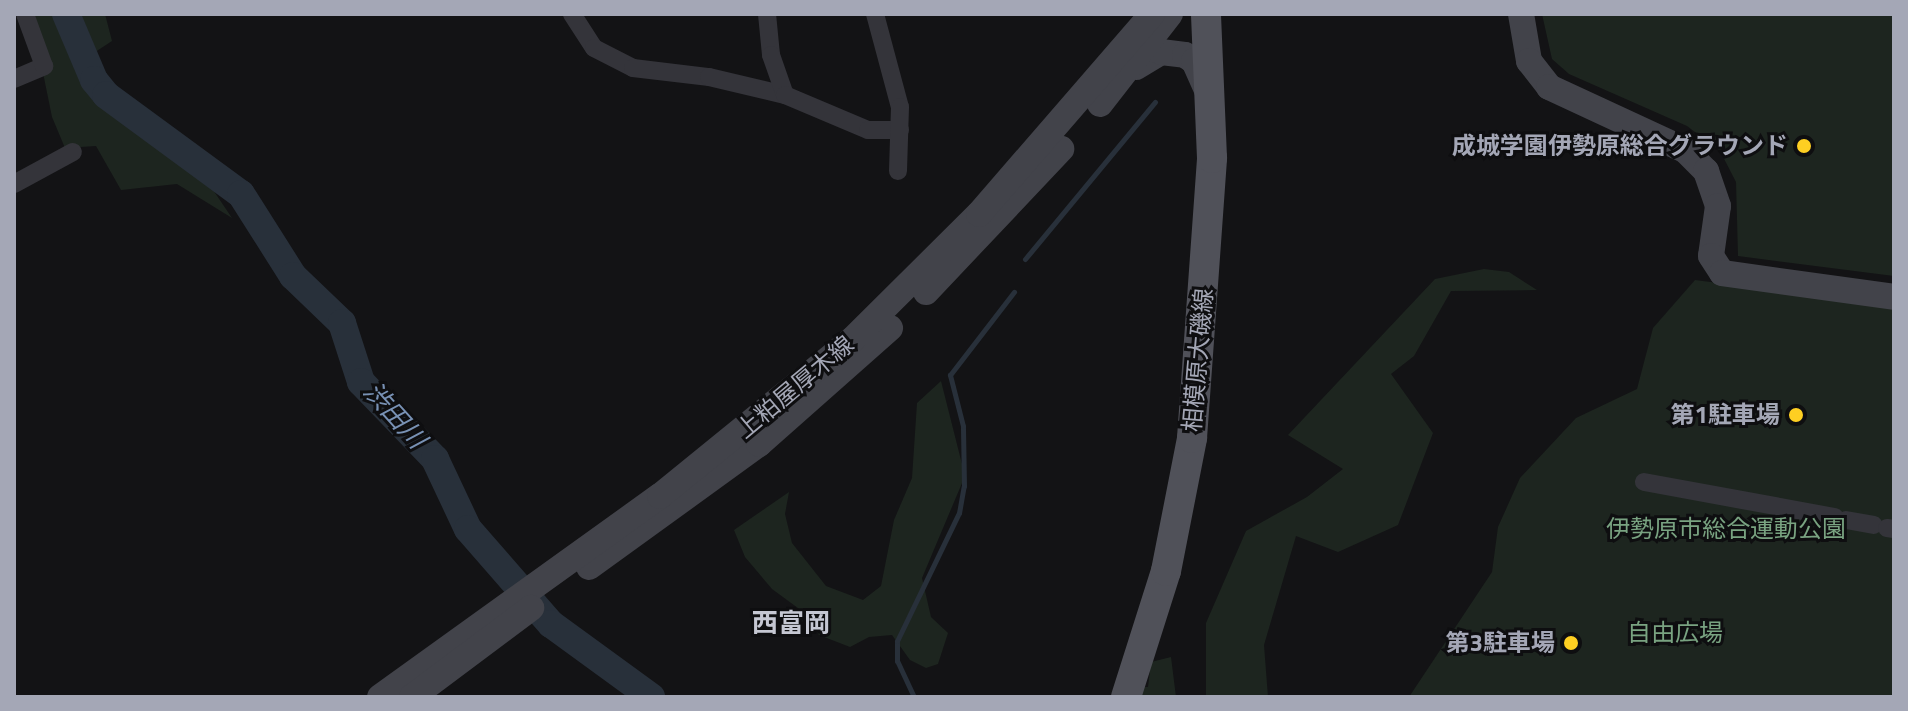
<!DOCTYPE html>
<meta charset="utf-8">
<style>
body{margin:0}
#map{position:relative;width:1908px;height:711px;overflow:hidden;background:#131315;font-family:"Titillium Web","Noto Sans JP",sans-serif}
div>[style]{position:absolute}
.green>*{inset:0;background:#1d251f}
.stream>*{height:5px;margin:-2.5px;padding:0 2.5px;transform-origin:2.5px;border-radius:2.5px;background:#28303a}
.river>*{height:28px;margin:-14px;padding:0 14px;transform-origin:14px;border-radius:14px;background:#28303a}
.street>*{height:18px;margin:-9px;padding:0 9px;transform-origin:9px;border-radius:9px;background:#34343a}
.secondary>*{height:26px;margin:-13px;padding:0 13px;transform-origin:13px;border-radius:13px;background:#42434a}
.primary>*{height:30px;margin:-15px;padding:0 15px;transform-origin:15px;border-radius:15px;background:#505159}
.dots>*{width:22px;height:22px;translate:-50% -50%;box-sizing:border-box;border:4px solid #0e0e10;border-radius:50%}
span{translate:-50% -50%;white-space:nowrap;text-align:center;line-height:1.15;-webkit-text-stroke:6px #0e0e10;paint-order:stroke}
.poi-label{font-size:24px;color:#a4a7b6;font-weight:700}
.right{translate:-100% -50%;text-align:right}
.street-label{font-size:24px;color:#a4a7b6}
.park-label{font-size:24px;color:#79a381}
.water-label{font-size:26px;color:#7891b4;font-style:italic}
.neighbourhood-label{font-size:26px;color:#c5c7d2;font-weight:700}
.frame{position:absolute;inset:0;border:16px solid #a4a7b6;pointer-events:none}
</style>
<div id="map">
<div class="green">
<div style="clip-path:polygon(31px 14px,105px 14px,112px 41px,80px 62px,96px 100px,207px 181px,232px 218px,177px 184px,121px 190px,96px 146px,65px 148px,52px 117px)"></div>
<div style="clip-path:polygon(1542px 14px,1894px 14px,1894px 276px,1738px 256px,1736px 182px,1720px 151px,1687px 126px,1569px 74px,1552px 59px)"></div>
<div style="clip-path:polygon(1484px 269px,1509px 272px,1537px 290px,1451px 291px,1414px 356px,1391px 374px,1433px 433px,1398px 525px,1338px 552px,1296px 536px,1264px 645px,1268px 697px,1206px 697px,1206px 623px,1246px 531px,1307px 497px,1343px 469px,1288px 435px,1435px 279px)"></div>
<div style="clip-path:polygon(1695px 280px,1894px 306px,1894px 697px,1409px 697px,1492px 572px,1498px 527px,1520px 478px,1576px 418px,1637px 389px,1653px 328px)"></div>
<div style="clip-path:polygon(941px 381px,965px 476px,922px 578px,931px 617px,948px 633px,938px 664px,926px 668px,910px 660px,892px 635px,869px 637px,850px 647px,819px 635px,802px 611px,772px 589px,745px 557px,734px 530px,789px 492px,785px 514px,792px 543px,826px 586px,863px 600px,881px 586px,894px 520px,912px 478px,917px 403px)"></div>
<div style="clip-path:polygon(1171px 657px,1176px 697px,1141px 697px,1143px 687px,1148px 687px,1151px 662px)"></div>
</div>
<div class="stream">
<div style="left:1025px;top:259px;width:204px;rotate:-50.4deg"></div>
<div style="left:914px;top:697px;width:40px;rotate:-115deg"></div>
<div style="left:897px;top:661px;width:20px;rotate:-90deg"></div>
<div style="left:897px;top:641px;width:142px;rotate:-64.2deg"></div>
<div style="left:959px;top:513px;width:27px;rotate:-80deg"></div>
<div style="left:964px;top:486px;width:60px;rotate:-91deg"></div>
<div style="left:963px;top:426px;width:53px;rotate:-104.3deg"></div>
<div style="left:950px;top:375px;width:105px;rotate:-52.4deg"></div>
</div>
<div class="river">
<div style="left:66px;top:14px;width:72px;rotate:67deg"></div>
<div style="left:94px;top:80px;width:19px;rotate:51deg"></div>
<div style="left:106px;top:95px;width:167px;rotate:36.3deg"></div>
<div style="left:241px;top:194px;width:97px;rotate:57.6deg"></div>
<div style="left:293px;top:276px;width:68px;rotate:43.8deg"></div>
<div style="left:342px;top:323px;width:62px;rotate:72.1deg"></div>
<div style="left:361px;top:382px;width:107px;rotate:46.1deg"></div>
<div style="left:435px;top:459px;width:77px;rotate:64.8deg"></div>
<div style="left:468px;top:529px;width:126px;rotate:48.9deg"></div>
<div style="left:551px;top:624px;width:124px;rotate:36.1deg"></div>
</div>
<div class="street">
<div style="left:572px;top:14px;width:40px;rotate:57.1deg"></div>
<div style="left:594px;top:48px;width:44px;rotate:27.1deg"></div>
<div style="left:633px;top:68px;width:77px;rotate:6.8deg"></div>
<div style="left:709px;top:77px;width:78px;rotate:13.3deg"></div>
<div style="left:767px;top:14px;width:41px;rotate:84.4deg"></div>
<div style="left:771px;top:55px;width:42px;rotate:70.7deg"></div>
<div style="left:785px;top:95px;width:90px;rotate:22.9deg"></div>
<div style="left:868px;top:130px;width:32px"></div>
<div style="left:875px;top:14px;width:96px;rotate:75deg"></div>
<div style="left:900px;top:107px;width:64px;rotate:91.8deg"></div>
<div style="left:14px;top:79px;width:33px;rotate:-23deg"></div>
<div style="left:44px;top:66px;width:55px;rotate:-110.1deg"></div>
<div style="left:14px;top:184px;width:67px;rotate:-28.5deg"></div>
<div style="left:1644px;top:482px;width:194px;rotate:10.4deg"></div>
<div style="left:1846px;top:520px;width:28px;rotate:10deg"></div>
<div style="left:1887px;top:528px;width:7px;rotate:8deg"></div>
</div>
<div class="secondary">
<div style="left:1521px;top:14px;width:48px;rotate:80.3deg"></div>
<div style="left:1529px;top:61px;width:33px;rotate:52deg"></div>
<div style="left:1549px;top:87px;width:150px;rotate:24.9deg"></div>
<div style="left:1685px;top:150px;width:30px;rotate:45deg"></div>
<div style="left:1706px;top:171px;width:37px;rotate:71deg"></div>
<div style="left:1718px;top:206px;width:50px;rotate:98deg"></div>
<div style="left:1711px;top:256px;width:20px;rotate:57deg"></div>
<div style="left:1722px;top:273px;width:174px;rotate:7.9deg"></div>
<div style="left:1136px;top:67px;width:29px;rotate:-31deg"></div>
<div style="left:1161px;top:52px;width:24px;rotate:7deg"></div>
<div style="left:1185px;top:55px;width:11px;rotate:34deg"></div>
<div style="left:1194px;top:61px;width:32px;rotate:66deg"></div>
<div style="left:1100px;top:104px;width:114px;rotate:-52.1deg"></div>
<div style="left:926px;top:292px;width:197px;rotate:-46.6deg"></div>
<div style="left:589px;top:567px;width:210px;rotate:-35.9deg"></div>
<div style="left:759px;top:444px;width:175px;rotate:-41.5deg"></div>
<div style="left:380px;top:697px;width:345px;rotate:-35.7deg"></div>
<div style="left:660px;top:496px;width:249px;rotate:-39.1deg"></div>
<div style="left:853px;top:339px;width:177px;rotate:-44.8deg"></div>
<div style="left:979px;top:214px;width:264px;rotate:-49.1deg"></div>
<div style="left:412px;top:697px;width:149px;rotate:-36.8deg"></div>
</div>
<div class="primary">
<div style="left:1126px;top:697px;width:132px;rotate:-72.4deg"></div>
<div style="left:1166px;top:571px;width:136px;rotate:-78.9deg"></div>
<div style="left:1192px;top:438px;width:281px;rotate:-85.9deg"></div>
<div style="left:1212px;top:158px;width:144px;rotate:-92.4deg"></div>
</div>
<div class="dots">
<div style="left:1804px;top:146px;background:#fecf22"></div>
<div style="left:1796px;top:415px;background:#fecf22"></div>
<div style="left:1571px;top:643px;background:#fecf22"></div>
</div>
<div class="poi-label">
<span class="right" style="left:1788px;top:146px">成城学園伊勢原総合グラウンド</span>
<span class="right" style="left:1780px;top:415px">第1駐車場</span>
<span class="right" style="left:1555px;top:643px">第3駐車場</span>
</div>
<div class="street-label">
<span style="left:1198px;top:360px;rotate:-85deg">相模原大磯線</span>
<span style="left:795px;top:387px;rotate:-40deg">上粕屋厚木線</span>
</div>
<div class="park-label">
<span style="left:1726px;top:529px">伊勢原市総合運動公園</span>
<span style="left:1675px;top:633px">自由広場</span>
</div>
<div class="water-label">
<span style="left:395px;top:415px;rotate:48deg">渋田川</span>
</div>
<div class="neighbourhood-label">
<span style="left:791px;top:623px">西富岡</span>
</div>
<div class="frame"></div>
</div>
